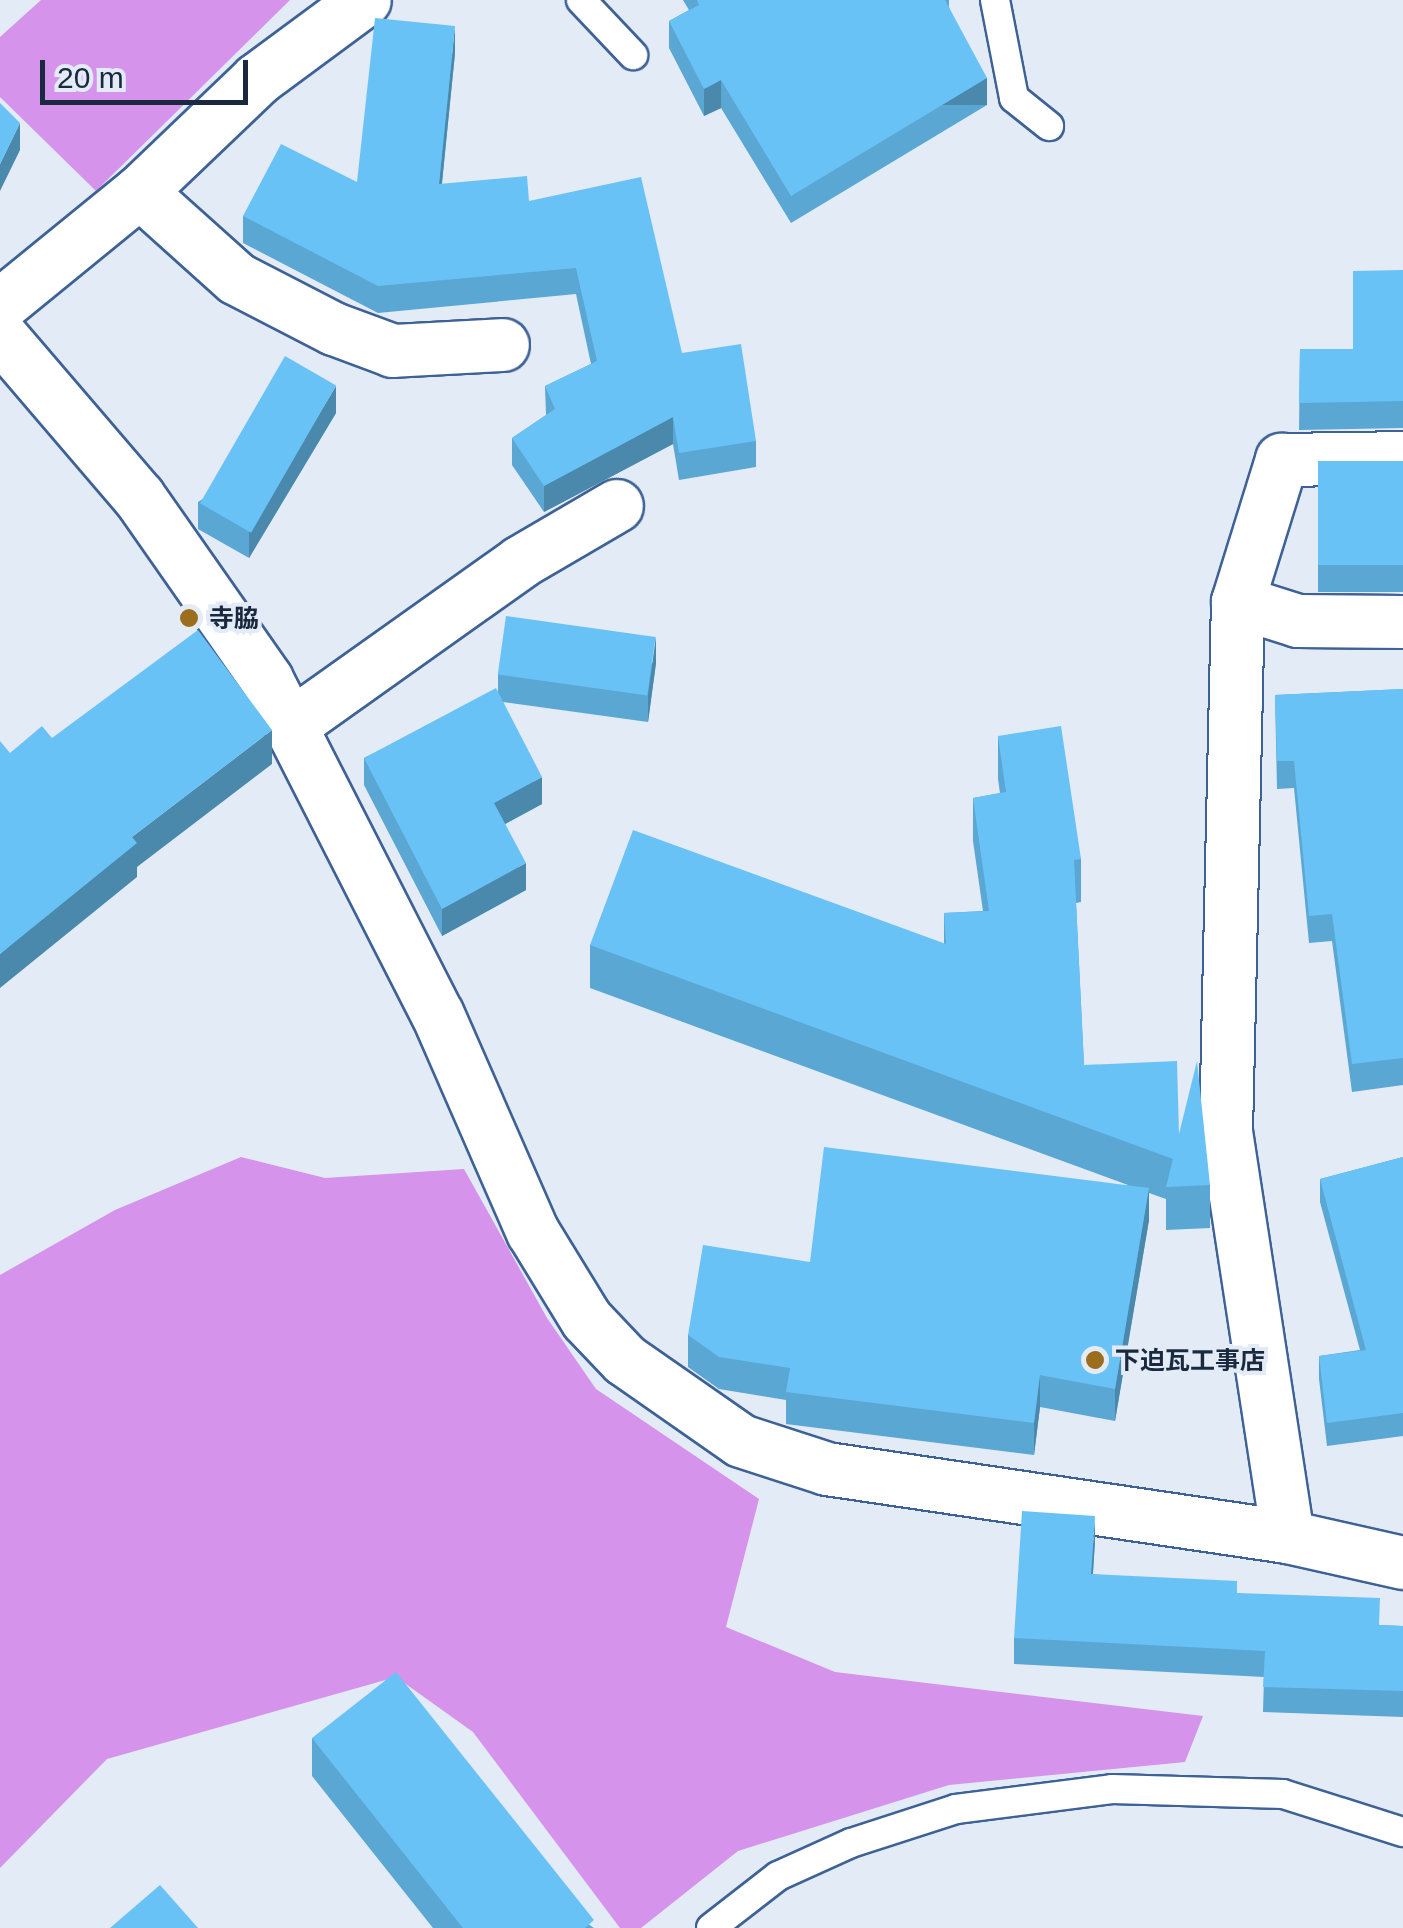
<!DOCTYPE html>
<meta charset="utf-8">
<style>
body{margin:0}
#map{position:relative;width:1403px;height:1928px;overflow:hidden;background:#e2ebf6;font-family:Helvetica,"Noto Sans JP",sans-serif}
div>[style]{position:absolute}
.forest>*{inset:0;background:#d593ec}
.roads{filter:drop-shadow(2px 0 #3e6295) drop-shadow(-2px 0 #3e6295) drop-shadow(0 2px #3e6295) drop-shadow(0 -2px #3e6295)}
.service>*{height:28px;margin:-14px;padding:0 14px;transform-origin:14px;border-radius:14px;background:#fff}
.minor>*{height:52px;margin:-26px;padding:0 26px;transform-origin:26px;border-radius:26px;background:#fff}
.wall>*{inset:0;background:#5aa7d4;transform-origin:0 0}
.shaded-wall>*{inset:0;background:#4a88ac;transform-origin:0 0}
.building>*{inset:0;background:#69c2f6;transform-origin:0 0}
.dots>*{width:28px;height:28px;translate:-50% -50%;box-sizing:border-box;border:5px solid #e2ebf6;border-radius:50%}
span{translate:-50% -50%;white-space:nowrap;text-align:center;line-height:1.15;-webkit-text-stroke:8px #e2ebf6;paint-order:stroke}
.poi-label{font-size:25px;color:#1a293f;font-weight:700}
.left{translate:0 -50%;text-align:left}
.scale{position:absolute;left:40px;top:60px;width:208px;height:45px;box-sizing:border-box;border:5px solid #1a293f;border-top:0;padding-left:12px;font-size:30px;line-height:35px;white-space:nowrap;color:#1a293f;-webkit-text-stroke:8px #e2ebf6;paint-order:stroke}
</style>
<div id="map">
<div class="forest">
<div style="clip-path:polygon(41px 0,290px 0,96px 191px,0 97px,0 37px)"></div>
<div style="clip-path:polygon(241px 1157px,325px 1178px,464px 1169px,547px 1318px,596px 1389px,759px 1499px,726px 1627px,835px 1672px,1203px 1716px,1185px 1762px,949px 1785px,738px 1851px,641px 1928px,620px 1928px,473px 1732px,396px 1677px,107px 1759px,0 1868px,0 1275px,115px 1210px)"></div>
</div>
<div class="roads">
<div class="service">
<div style="left:581px;top:0;width:76px;rotate:46.6deg"></div>
<div style="left:995px;top:0;width:100px;rotate:79deg"></div>
<div style="left:1014px;top:98px;width:45px;rotate:38.7deg"></div>
<div style="left:711px;top:1928px;width:85px;rotate:-37.8deg"></div>
<div style="left:778px;top:1876px;width:80px;rotate:-24.3deg"></div>
<div style="left:851px;top:1843px;width:110px;rotate:-17.9deg"></div>
<div style="left:956px;top:1809px;width:157px;rotate:-7.3deg"></div>
<div style="left:1112px;top:1789px;width:171px;rotate:1.7deg"></div>
<div style="left:1283px;top:1794px;width:126px;rotate:17.6deg"></div>
</div>
<div class="minor">
<div style="left:140px;top:192px;width:130px;rotate:41.9deg"></div>
<div style="left:237px;top:279px;width:109px;rotate:27.3deg"></div>
<div style="left:334px;top:329px;width:63px;rotate:20.4deg"></div>
<div style="left:393px;top:351px;width:110px;rotate:-3.1deg"></div>
<div style="left:0;top:306px;width:181px;rotate:-39.2deg"></div>
<div style="left:140px;top:192px;width:162px;rotate:-43.7deg"></div>
<div style="left:257px;top:80px;width:134px;rotate:-36.5deg"></div>
<div style="left:0;top:335px;width:213px;rotate:49.4deg"></div>
<div style="left:139px;top:497px;width:223px;rotate:55deg"></div>
<div style="left:267px;top:680px;width:376px;rotate:63deg"></div>
<div style="left:438px;top:1015px;width:237px;rotate:66.4deg"></div>
<div style="left:533px;top:1232px;width:103px;rotate:58.5deg"></div>
<div style="left:587px;top:1320px;width:55px;rotate:46.5deg"></div>
<div style="left:625px;top:1360px;width:141px;rotate:34.9deg"></div>
<div style="left:741px;top:1441px;width:90px;rotate:18deg"></div>
<div style="left:827px;top:1469px;width:466px;rotate:8.4deg"></div>
<div style="left:1288px;top:1537px;width:118px;rotate:12.7deg"></div>
<div style="left:1238px;top:602px;width:63px;rotate:17.6deg"></div>
<div style="left:1298px;top:621px;width:105px;rotate:0.5deg"></div>
<div style="left:292px;top:725px;width:281px;rotate:-35.4deg"></div>
<div style="left:521px;top:562px;width:111px;rotate:-30.3deg"></div>
<div style="left:1288px;top:1537px;width:409px;rotate:-98.7deg"></div>
<div style="left:1226px;top:1133px;width:531px;rotate:-88.71deg"></div>
<div style="left:1238px;top:602px;width:149px;rotate:-72.8deg"></div>
<div style="left:1282px;top:460px;width:121px;rotate:-0.9deg"></div>
</div>
</div>
<div class="wall">
<div style="clip-path:polygon(683px 0,949px 0,949px 7px,987px 105px,791px 223px,721px 108px,704px 116px,669px 48px,669px 21px,689px 10px)"></div>
<div style="clip-path:polygon(455px 53px,442px 184px,529px 201px,682px 353px,756px 441px,756px 467px,679px 480px,673px 444px,544px 512px,512px 465px,512px 438px,546px 415px,545px 386px,591px 364px,576px 294px,378px 313px,243px 243px,243px 216px,357px 182px)"></div>
<div style="clip-path:polygon(1403px 270px,1403px 428px,1299px 430px,1300px 349px,1353px 349px)"></div>
<div style="clip-path:polygon(336px 413px,249px 558px,198px 529px,198px 502px)"></div>
<div style="left:1403px;top:461px;width:131px;height:85px;rotate:90deg"></div>
<div style="clip-path:polygon(656px 663px,648px 722px,503px 702px,542px 804px,505px 824px,526px 890px,442px 936px,364px 785px,364px 758px,498px 692px,498px 674px)"></div>
<div style="clip-path:polygon(1403px 689px,1403px 1085px,1352px 1092px,1332px 941px,1309px 943px,1294px 788px,1277px 789px,1275px 695px)"></div>
<div style="clip-path:polygon(998px 736px,1081px 859px,1081px 902px,1076px 903px,1084px 1065px,1179px 1134px,1210px 1185px,1210px 1228px,1166px 1230px,1166px 1199px,1149px 1193px,1149px 1220px,1115px 1421px,1040px 1407px,1034px 1455px,786px 1424px,786px 1400px,719px 1389px,688px 1367px,688px 1335px,810px 1262px,1128px 1185px,590px 988px,590px 945px,944px 944px,944px 913px,983px 911px,973px 841px,973px 798px,1000px 793px,998px 779px)"></div>
<div style="clip-path:polygon(1403px 1157px,1403px 1436px,1327px 1446px,1319px 1379px,1319px 1356px,1360px 1350px,1320px 1202px,1320px 1179px)"></div>
<div style="clip-path:polygon(1095px 1541px,1093px 1574px,1237px 1593px,1380px 1625px,1403px 1626px,1403px 1717px,1263px 1712px,1264px 1677px,1014px 1664px,1014px 1638px)"></div>
<div style="clip-path:polygon(312px 1738px,594px 1928px,433px 1928px,312px 1776px)"></div>
</div>
<div class="shaded-wall">
<div style="clip-path:polygon(455px 26px,455px 53px,439px 211px,439px 184px)"></div>
<div style="left:987px;top:78px;width:27px;height:229px;rotate:90deg"></div>
<div style="clip-path:polygon(721px 80px,721px 108px,704px 116px,704px 89px)"></div>
<div style="clip-path:polygon(20px 123px,20px 150px,0 191px,0 164px)"></div>
<div style="clip-path:polygon(336px 386px,336px 413px,249px 558px,249px 531px)"></div>
<div style="clip-path:polygon(673px 417px,673px 444px,544px 512px,544px 486px)"></div>
<div style="clip-path:polygon(656px 636px,656px 663px,648px 722px,648px 695px)"></div>
<div style="clip-path:polygon(272px 730px,272px 764px,137px 867px,137px 877px,0 988px,0 954px,132px 837px)"></div>
<div style="clip-path:polygon(542px 777px,542px 804px,494px 830px,494px 803px)"></div>
<div style="clip-path:polygon(526px 863px,526px 890px,442px 936px,442px 909px)"></div>
<div style="clip-path:polygon(1149px 1188px,1149px 1220px,1115px 1421px,1115px 1389px)"></div>
<div style="clip-path:polygon(1040px 1375px,1040px 1407px,1034px 1455px,1034px 1423px)"></div>
<div style="clip-path:polygon(1095px 1516px,1095px 1541px,1091px 1600px,1091px 1574px)"></div>
</div>
<div class="building">
<div style="clip-path:polygon(697px 0,945px 0,987px 78px,791px 196px,721px 80px,704px 89px,669px 21px,699px 5px)"></div>
<div style="clip-path:polygon(375px 18px,455px 26px,439px 184px,527px 176px,529px 201px,641px 177px,682px 353px,741px 344px,756px 441px,679px 453px,673px 417px,544px 486px,512px 438px,555px 409px,545px 386px,597px 361px,576px 268px,378px 286px,243px 216px,281px 144px,357px 182px)"></div>
<div style="clip-path:polygon(0 103px,20px 123px,0 164px)"></div>
<div style="clip-path:polygon(1403px 270px,1403px 401px,1299px 403px,1300px 349px,1353px 349px,1353px 271px)"></div>
<div style="left:285px;top:356px;width:59px;height:170px;rotate:30deg"></div>
<div style="left:1403px;top:461px;width:104px;height:85px;rotate:90deg"></div>
<div style="left:506px;top:616px;width:151px;height:59px;rotate:8deg"></div>
<div style="clip-path:polygon(198px 630px,272px 730px,132px 837px,137px 843px,0 954px,0 741px,10px 753px,42px 726px,52px 738px)"></div>
<div style="clip-path:polygon(496px 688px,542px 777px,494px 803px,526px 863px,442px 909px,364px 758px)"></div>
<div style="clip-path:polygon(1403px 689px,1403px 1058px,1352px 1064px,1332px 914px,1309px 916px,1294px 761px,1277px 761px,1275px 695px)"></div>
<div style="clip-path:polygon(1061px 726px,1081px 859px,1074px 860px,1084px 1065px,1177px 1061px,1179px 1134px,1197px 1061px,1210px 1185px,1166px 1187px,1173px 1159px,590px 945px,633px 830px,946px 944px,944px 913px,989px 911px,973px 798px,1006px 792px,998px 736px)"></div>
<div style="clip-path:polygon(824px 1147px,1149px 1188px,1115px 1389px,1040px 1375px,1034px 1423px,786px 1392px,790px 1368px,719px 1357px,688px 1335px,703px 1245px,810px 1262px)"></div>
<div style="clip-path:polygon(1403px 1157px,1403px 1413px,1327px 1423px,1319px 1356px,1366px 1350px,1320px 1179px)"></div>
<div style="clip-path:polygon(1022px 1511px,1095px 1516px,1091px 1574px,1237px 1581px,1237px 1593px,1380px 1598px,1379px 1625px,1403px 1626px,1403px 1691px,1263px 1687px,1265px 1651px,1014px 1638px)"></div>
<div style="clip-path:polygon(396px 1672px,594px 1920px,585px 1928px,463px 1928px,312px 1738px)"></div>
<div style="clip-path:polygon(160px 1885px,198px 1928px,110px 1928px)"></div>
</div>
<div class="dots">
<div style="left:189px;top:618px;background:#9b6e1e"></div>
<div style="left:1095px;top:1360px;background:#9b6e1e"></div>
</div>
<div class="poi-label">
<span class="left" style="left:209px;top:618px">寺脇</span>
<span class="left" style="left:1115px;top:1360px">下迫瓦工事店</span>
</div>
<div class="scale">20 m</div>
</div>
